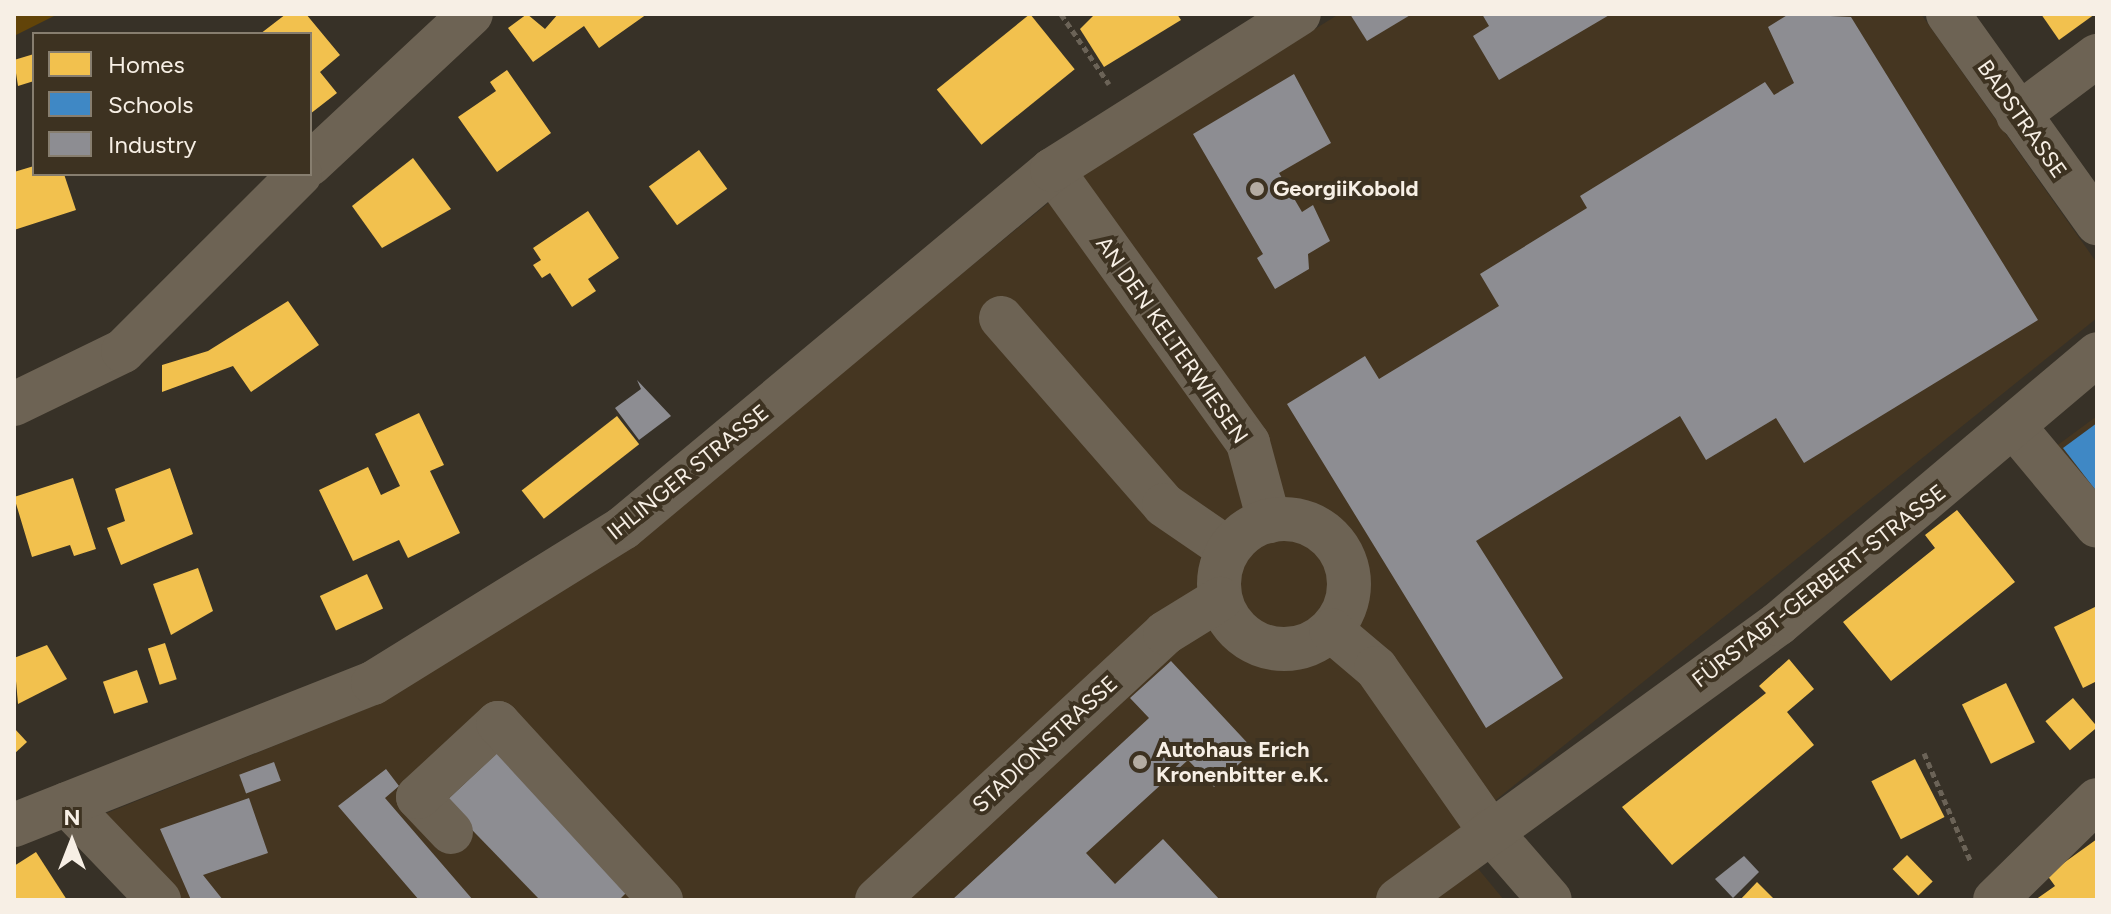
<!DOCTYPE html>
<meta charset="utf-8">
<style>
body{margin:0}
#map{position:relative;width:2111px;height:914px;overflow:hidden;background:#373127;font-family:Figtree,sans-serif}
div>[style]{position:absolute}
.built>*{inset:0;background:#453621}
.green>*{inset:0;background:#624409}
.homes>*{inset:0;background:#f2c14e;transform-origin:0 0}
.schools>*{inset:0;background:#3f88c5}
.industry>*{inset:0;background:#8d8d92;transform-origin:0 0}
.path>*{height:5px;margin-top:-2.5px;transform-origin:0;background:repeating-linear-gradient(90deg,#6b6357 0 6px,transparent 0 10px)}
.minor>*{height:44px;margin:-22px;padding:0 22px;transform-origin:22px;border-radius:22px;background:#6d6354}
.minor>.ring{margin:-22px;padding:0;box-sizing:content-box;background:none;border:44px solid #6d6354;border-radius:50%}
.dots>*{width:22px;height:22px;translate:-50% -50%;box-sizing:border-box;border:4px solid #3d3221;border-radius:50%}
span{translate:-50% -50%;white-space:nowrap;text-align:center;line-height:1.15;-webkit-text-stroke:8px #3d3221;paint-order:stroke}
.street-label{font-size:22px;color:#f7efe5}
.poi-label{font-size:22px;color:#f7efe5;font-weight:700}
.left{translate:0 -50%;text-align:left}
.frame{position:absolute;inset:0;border:16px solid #f7efe5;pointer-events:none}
.legend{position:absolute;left:32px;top:32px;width:280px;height:144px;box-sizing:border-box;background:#3d3221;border:2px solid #877e6f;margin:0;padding:10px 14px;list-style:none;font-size:24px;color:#f7efe5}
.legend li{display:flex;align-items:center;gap:16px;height:40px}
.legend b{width:40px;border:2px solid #877e6f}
.north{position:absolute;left:32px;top:802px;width:80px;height:80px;-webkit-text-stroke:6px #3d3221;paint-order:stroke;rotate:0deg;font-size:22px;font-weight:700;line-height:32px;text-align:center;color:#f7efe5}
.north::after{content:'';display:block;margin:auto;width:28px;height:36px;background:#f7efe5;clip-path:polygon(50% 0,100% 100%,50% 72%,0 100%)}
</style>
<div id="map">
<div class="built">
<div style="clip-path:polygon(1339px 14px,1921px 14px,2097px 263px,2097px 318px,1451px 836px,1504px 900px,177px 900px,102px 815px,383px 702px,636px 541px,1086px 172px)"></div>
<div style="clip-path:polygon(2097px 416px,2097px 498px,2055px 447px)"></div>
</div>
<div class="green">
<div style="clip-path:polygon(14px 14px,58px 14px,14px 36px)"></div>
</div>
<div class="homes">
<div style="clip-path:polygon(286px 14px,306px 14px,340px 55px,320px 72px,337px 93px,310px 114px,310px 34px,260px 34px)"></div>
<div style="clip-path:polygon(527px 14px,545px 29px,558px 14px,647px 14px,599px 48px,584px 26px,533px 62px,508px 28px)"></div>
<div style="left:1030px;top:14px;width:71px;height:120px;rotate:51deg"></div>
<div style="clip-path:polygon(1095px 14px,1177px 14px,1181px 20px,1104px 67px,1080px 29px)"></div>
<div style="clip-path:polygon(2041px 14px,2095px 14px,2059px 40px)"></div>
<div style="clip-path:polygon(34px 54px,34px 81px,18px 86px,14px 60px)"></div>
<div style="clip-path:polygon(507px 70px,551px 133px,497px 172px,458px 117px,496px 91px,490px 82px)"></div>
<div style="left:699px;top:150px;width:48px;height:62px;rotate:54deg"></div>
<div style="clip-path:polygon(413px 158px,451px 209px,382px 248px,352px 206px)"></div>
<div style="clip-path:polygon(34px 166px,34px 174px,64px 174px,76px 210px,14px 230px,14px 172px)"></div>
<div style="clip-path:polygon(588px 211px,619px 258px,588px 279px,596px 291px,572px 307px,550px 273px,542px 278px,533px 265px,541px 260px,533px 248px)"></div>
<div style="clip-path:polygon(288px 301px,319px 345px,251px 392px,233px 366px,162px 392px,162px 365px,208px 351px)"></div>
<div style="clip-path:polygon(419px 413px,444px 465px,430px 471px,460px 533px,408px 558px,399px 540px,353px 561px,319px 490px,368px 467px,381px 495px,400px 486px,375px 434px)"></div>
<div style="left:617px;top:416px;width:36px;height:121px;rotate:52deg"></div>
<div style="clip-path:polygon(170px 468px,193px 534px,121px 565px,107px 528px,125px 521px,115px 489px)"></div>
<div style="clip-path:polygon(73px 478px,96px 549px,74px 556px,70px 545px,32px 557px,14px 497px)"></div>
<div style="clip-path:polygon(1957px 510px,2015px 582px,1891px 681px,1843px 622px,1935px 548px,1925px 535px)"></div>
<div style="clip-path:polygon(198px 568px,213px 611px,171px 635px,153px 584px)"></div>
<div style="left:367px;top:574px;width:38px;height:52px;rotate:65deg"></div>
<div style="clip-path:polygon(2097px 606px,2097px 681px,2083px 688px,2054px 627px)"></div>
<div style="left:165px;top:643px;width:38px;height:18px;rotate:72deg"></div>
<div style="clip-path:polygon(47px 645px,67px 679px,18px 704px,14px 658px)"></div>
<div style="clip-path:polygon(1789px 659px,1814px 689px,1787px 712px,1814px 745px,1672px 865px,1622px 807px,1766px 693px,1759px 686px)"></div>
<div style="left:137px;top:670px;width:34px;height:36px;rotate:71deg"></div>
<div style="left:2006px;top:683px;width:66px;height:49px;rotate:64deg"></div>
<div style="left:2073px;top:698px;width:38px;height:36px;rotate:50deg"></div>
<div style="clip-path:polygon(14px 728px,27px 742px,14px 754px)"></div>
<div style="left:1915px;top:759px;width:65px;height:49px;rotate:63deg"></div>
<div style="clip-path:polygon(2097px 839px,2097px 900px,2035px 900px,2055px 886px,2047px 875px)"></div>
<div style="clip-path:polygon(36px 852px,67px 900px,14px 900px,14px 866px)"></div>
<div style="left:1907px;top:855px;width:37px;height:20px;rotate:46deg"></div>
<div style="clip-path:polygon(1757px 882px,1775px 900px,1740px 900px)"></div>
</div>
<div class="schools">
<div style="clip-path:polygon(2097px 423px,2097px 492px,2063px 448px)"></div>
</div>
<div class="industry">
<div style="clip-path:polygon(1350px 14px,1412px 14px,1367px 41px)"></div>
<div style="clip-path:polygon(1482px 14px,1611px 14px,1499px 80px,1473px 36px,1489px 26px)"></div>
<div style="clip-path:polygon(1789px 14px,1851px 17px,2038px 320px,1804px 463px,1776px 418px,1706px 460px,1680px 416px,1476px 541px,1563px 678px,1486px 728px,1287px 404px,1365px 356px,1379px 379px,1499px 306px,1480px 274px,1587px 208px,1580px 196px,1765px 82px,1774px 95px,1794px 83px,1768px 27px)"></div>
<div style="clip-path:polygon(1294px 74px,1331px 143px,1279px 173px,1302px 212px,1313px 205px,1330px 241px,1308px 254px,1309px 269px,1275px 289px,1257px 258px,1263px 254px,1193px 134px)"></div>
<div style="clip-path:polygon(637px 380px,671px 416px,639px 440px,615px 408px,641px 389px)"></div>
<div style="clip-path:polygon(1171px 661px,1254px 750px,1214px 787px,1188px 760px,1086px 853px,1115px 884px,1163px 839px,1220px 900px,952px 900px,1149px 718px,1130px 698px)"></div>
<div style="clip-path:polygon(497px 753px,629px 890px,619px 900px,540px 900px,445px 802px)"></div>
<div style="left:274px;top:762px;width:20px;height:37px;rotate:70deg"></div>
<div style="clip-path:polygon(386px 769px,399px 786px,385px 798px,473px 900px,419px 900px,338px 806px)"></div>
<div style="clip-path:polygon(249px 798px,268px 853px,203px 875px,223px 900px,191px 900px,160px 829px)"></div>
<div style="clip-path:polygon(1744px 856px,1759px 872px,1733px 898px,1715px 879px)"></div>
</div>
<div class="path">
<div style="left:1061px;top:14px;width:85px;rotate:55.6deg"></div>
<div style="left:1924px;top:753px;width:119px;rotate:66.7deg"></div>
</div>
<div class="minor">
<div style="left:1948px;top:14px;width:257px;rotate:54.5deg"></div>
<div style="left:2018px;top:115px;width:99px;rotate:-36.8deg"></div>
<div style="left:310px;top:164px;width:220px;rotate:-43deg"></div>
<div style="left:1052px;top:170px;width:336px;rotate:54.3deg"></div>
<div style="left:1248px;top:443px;width:81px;rotate:74.9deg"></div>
<div style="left:1001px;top:318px;width:248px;rotate:48.9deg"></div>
<div style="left:1164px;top:505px;width:78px;rotate:34.5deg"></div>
<div style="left:14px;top:404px;width:121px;rotate:-25.9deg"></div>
<div style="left:123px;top:351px;width:250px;rotate:-45deg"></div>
<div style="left:2016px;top:429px;width:126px;rotate:50.1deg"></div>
<div class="ring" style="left:1219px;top:519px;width:86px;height:86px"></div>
<div style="left:1331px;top:630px;width:59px;rotate:40.2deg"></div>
<div style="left:1376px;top:668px;width:199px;rotate:55deg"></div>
<div style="left:1490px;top:831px;width:91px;rotate:49deg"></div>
<div style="left:67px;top:804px;width:133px;rotate:46.2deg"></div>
<div style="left:14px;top:825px;width:386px;rotate:-21.6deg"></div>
<div style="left:373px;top:683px;width:294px;rotate:-31.8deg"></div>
<div style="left:623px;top:528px;width:559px;rotate:-39.84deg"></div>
<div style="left:1052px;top:170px;width:292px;rotate:-32.3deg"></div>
<div style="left:451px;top:832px;width:48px;rotate:-133.3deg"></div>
<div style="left:418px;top:797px;width:109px;rotate:-42.8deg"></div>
<div style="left:498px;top:723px;width:241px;rotate:47.4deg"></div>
<div style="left:877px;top:900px;width:393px;rotate:-42.8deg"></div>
<div style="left:1165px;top:633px;width:65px;rotate:-31.7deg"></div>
<div style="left:1398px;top:900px;width:470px;rotate:-36deg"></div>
<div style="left:1778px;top:624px;width:418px;rotate:-40.2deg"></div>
<div style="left:1995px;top:900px;width:143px;rotate:-44.4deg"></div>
</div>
<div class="dots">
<div style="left:1257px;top:189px;background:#b4aca2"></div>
<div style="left:1140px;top:762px;background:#b4aca2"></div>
</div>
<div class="street-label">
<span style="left:2022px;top:119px;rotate:55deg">BADSTRASSE</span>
<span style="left:1172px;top:340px;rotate:55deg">AN DEN KELTERWIESEN</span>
<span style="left:688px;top:472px;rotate:-39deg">IHLINGER STRASSE</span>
<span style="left:1819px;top:586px;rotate:-38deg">FÜRSTABT-GERBERT-STRASSE</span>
<span style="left:1045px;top:744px;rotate:-43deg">STADIONSTRASSE</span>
</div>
<div class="poi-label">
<span class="left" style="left:1273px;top:189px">GeorgiiKobold</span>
<span class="left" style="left:1156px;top:762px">Autohaus Erich<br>Kronenbitter e.K.</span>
</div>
<div class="frame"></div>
<ul class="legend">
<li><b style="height:22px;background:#f2c14e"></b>Homes</li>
<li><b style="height:22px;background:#3f88c5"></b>Schools</li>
<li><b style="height:22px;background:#8d8d92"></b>Industry</li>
</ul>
<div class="north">N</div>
</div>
